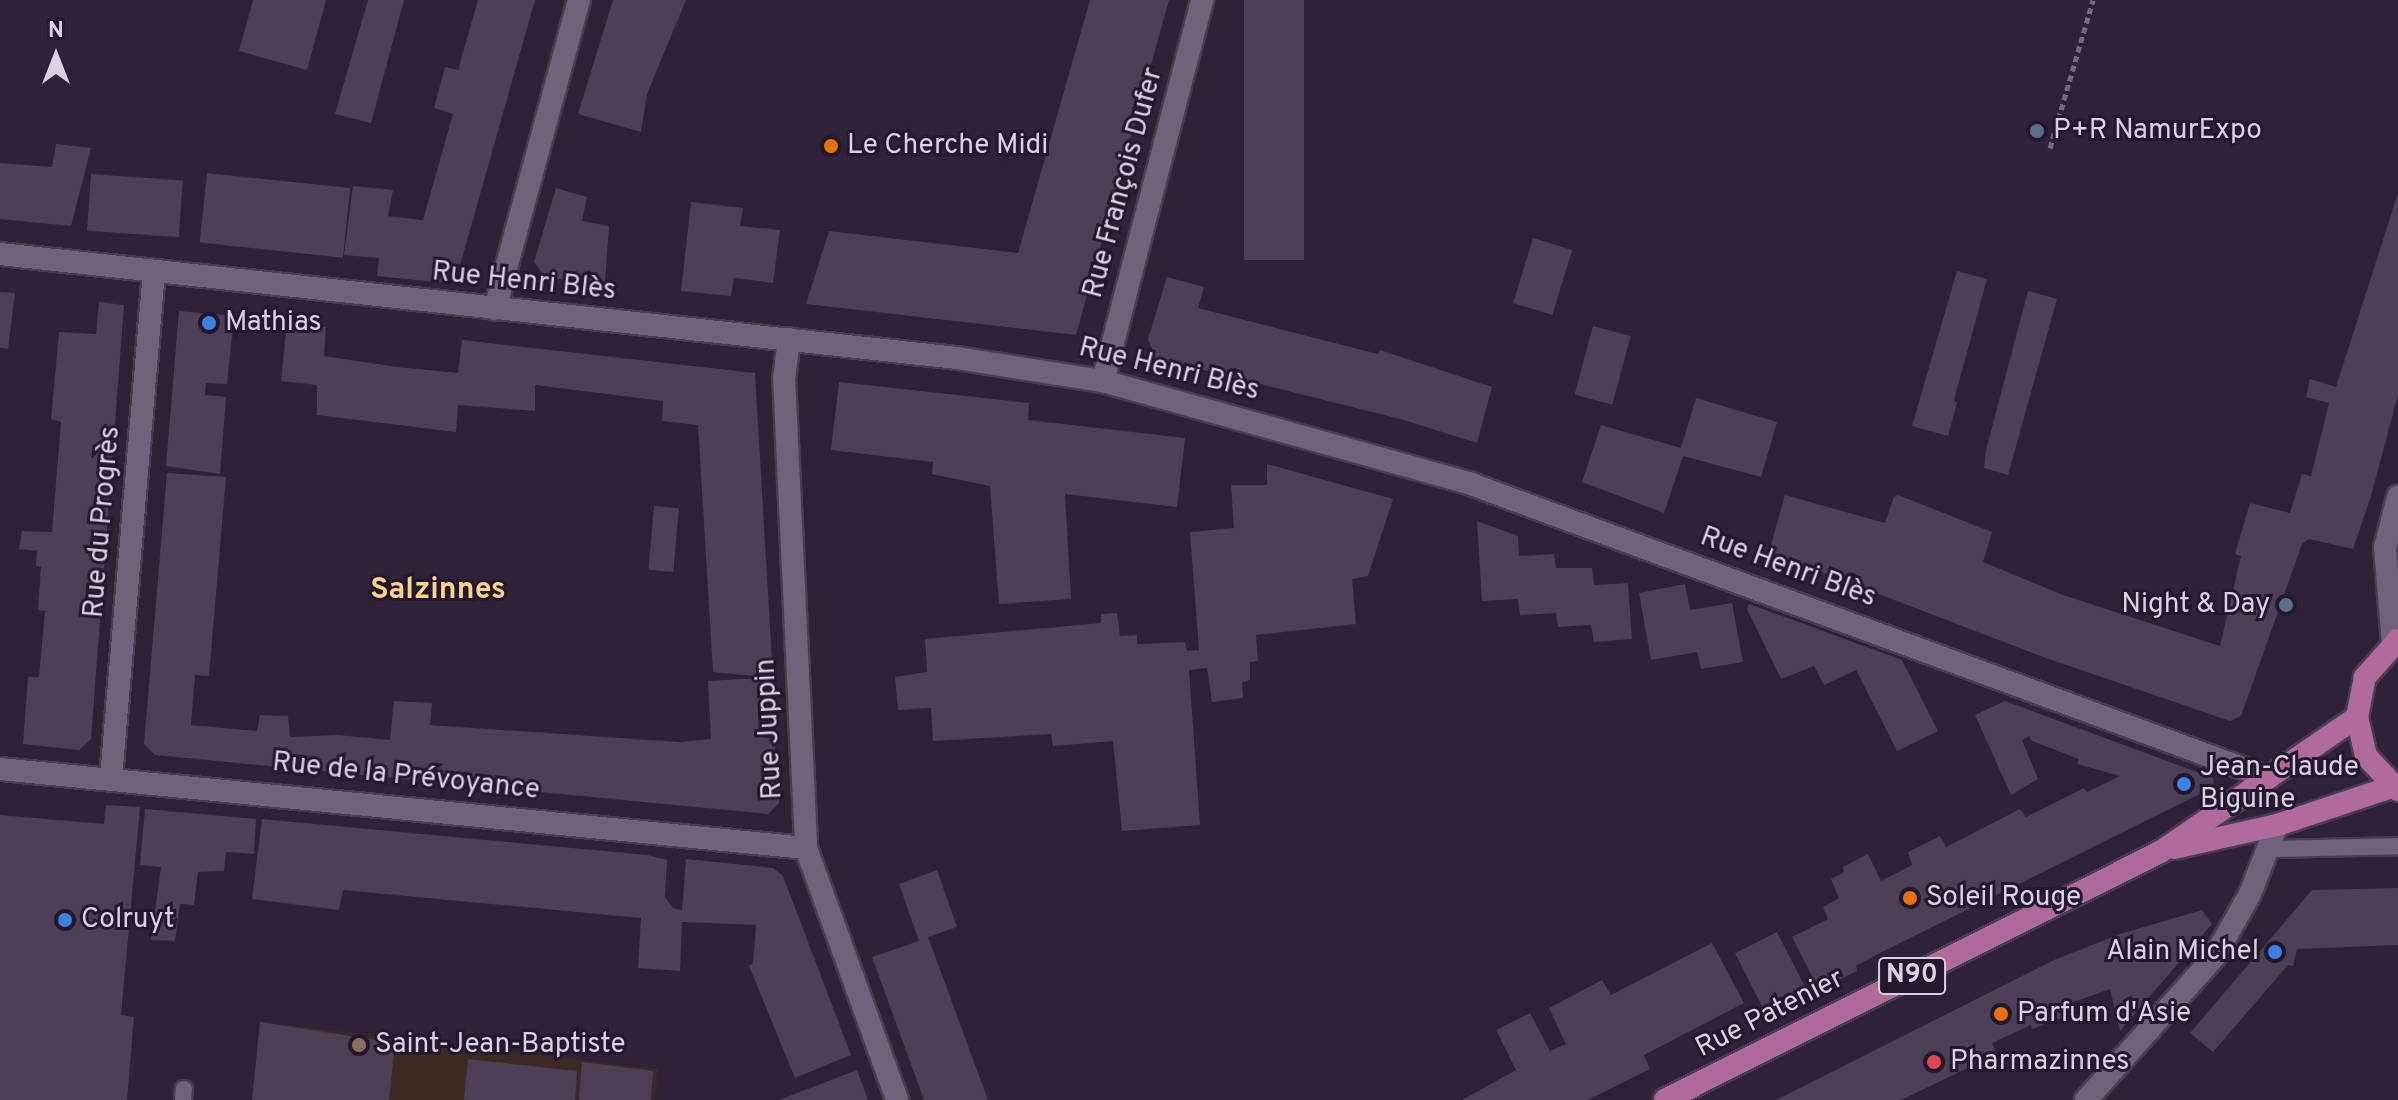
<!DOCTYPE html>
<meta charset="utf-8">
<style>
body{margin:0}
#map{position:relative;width:2398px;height:1100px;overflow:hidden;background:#2e2138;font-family:Overpass,sans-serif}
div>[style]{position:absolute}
.education>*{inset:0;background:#3d2a24}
.building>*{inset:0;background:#4c3f57;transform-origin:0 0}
.path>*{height:5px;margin-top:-2.5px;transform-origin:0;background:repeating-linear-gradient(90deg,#74697d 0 6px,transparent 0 10px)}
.roads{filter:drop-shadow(2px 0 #493e51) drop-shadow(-2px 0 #493e51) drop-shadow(0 2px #493e51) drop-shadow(0 -2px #493e51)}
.service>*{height:16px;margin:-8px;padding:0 8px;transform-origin:8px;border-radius:8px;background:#70627d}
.minor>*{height:22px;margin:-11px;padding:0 11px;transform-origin:11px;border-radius:11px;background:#70627d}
.primary>*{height:22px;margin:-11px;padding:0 11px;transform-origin:11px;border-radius:11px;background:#b16a9e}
.dots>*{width:22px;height:22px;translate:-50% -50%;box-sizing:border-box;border:4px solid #24182e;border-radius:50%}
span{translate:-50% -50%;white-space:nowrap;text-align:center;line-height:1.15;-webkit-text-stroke:6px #24182e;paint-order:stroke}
.shield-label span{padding:2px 6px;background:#24182e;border:2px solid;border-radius:6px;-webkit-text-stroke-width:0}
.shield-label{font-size:26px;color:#d9d1e0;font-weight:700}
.poi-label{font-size:28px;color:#d9d1e0}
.left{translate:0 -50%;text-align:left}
.right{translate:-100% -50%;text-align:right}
.street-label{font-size:28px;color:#d9d1e0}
.neighbourhood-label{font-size:30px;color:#f9d38b;font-weight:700}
.north{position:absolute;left:16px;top:16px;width:80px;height:80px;-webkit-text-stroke:6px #24182e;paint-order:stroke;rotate:0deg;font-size:22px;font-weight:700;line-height:32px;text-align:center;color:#d9d1e0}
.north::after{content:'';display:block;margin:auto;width:28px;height:36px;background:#d9d1e0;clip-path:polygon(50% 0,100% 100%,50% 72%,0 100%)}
</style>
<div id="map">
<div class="education">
<div style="clip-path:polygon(260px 1022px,658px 1069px,655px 1100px,252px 1100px)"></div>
</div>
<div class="building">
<div style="clip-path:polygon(253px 0,326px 0,307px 70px,239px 51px)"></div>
<div style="clip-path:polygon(368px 0,404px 0,371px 123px,335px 114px)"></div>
<div style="clip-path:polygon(478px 0,535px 0,457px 276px,447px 283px,377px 276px,379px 258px,344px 255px,353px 186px,393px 190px,388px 216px,423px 220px,453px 114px,434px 108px,445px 67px,458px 70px)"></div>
<div style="clip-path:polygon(613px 0,686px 0,647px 94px,641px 132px,578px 114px)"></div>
<div style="clip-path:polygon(1090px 0,1169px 0,1076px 335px,806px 304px,829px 231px,1018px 253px)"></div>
<div style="left:1244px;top:0;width:60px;height:260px"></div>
<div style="clip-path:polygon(56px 144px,91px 148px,71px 226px,0 219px,0 163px,52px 167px)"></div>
<div style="left:207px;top:173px;width:144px;height:70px;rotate:6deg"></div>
<div style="left:91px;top:174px;width:92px;height:57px;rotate:4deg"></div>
<div style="clip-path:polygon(556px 188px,587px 197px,582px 221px,609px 226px,605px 283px,546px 278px,534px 262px)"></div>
<div style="clip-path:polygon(2398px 193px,2398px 395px,2371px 496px,2353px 549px,2309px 539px,2302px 544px,2241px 716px,2230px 721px,2046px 658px,1769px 552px,1785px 495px,1885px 523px,1894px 497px,1898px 495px,1992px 532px,1983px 562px,2063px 595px,2220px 646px,2241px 556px,2235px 554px,2250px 503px,2290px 513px,2302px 474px,2311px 476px,2329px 403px,2306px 397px,2310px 379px,2336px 387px)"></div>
<div style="clip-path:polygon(691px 202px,743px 208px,740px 226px,780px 230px,773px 283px,734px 278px,731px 296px,681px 291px)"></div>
<div style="left:1533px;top:238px;width:41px;height:68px;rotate:17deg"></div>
<div style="clip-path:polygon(1957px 271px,1987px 279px,1954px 400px,1957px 403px,1948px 436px,1912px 426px)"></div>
<div style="clip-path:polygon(1167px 277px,1204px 287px,1198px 308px,1378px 354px,1380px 350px,1492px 387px,1477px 443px,1404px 420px,1156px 358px,1148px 339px)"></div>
<div style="clip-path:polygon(2028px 291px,2057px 299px,2008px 475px,1984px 468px,1986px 450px)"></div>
<div style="clip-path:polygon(0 292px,15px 293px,8px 349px,0 348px)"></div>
<div style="clip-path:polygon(99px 302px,124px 305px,91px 739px,79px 750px,23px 744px,28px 677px,39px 677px,45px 611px,38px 610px,41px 567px,36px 566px,37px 551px,19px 549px,22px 531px,52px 532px,61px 422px,51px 419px,59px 332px,96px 334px)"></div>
<div style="clip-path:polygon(179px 311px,234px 316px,227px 384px,206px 383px,205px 395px,226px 397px,220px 474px,166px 466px)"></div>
<div style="clip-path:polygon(287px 322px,326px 327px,324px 356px,397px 367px,458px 373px,462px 340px,755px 373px,773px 678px,713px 672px,698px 425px,662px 421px,663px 401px,535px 385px,535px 411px,458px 405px,456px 432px,317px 415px,317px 385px,281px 381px)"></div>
<div style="left:1593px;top:326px;width:39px;height:71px;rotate:15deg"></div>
<div style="clip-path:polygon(839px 382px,1029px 403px,1028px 420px,1185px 438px,1177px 507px,1065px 494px,1071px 599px,999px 604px,990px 486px,932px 474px,933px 462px,831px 450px)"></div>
<div style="clip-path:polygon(1696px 398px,1777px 422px,1761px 477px,1683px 456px,1664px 513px,1582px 482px,1601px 425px,1681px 448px)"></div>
<div style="clip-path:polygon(1267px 464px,1393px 499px,1368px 576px,1352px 579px,1356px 624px,1256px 635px,1258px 661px,1250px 662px,1250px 680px,1242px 682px,1243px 698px,1212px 702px,1207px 668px,1189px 670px,1200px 825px,1122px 831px,1113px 741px,1053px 746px,1051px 734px,933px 741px,931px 708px,898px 710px,895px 677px,927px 672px,925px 639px,1101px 623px,1101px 614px,1117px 613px,1120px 636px,1137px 635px,1137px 644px,1185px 642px,1187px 651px,1199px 650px,1190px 532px,1234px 528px,1231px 485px,1267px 485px)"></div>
<div style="clip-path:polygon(167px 473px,226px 477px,209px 676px,195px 675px,191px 725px,257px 731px,260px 715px,288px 716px,290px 737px,338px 735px,390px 740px,394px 701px,432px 703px,430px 725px,679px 742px,711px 739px,708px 681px,760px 678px,762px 737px,774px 739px,779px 803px,768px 814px,155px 755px,144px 744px)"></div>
<div style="left:654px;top:506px;width:25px;height:64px;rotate:5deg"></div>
<div style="clip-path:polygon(1477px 521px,1518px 536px,1519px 556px,1554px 554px,1556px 568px,1592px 568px,1594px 585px,1628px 583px,1632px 639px,1594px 642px,1591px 625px,1558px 627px,1556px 613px,1520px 615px,1518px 599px,1482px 601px)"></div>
<div style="clip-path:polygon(1685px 584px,1690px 610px,1732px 603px,1743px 662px,1701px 669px,1697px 652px,1651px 660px,1639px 593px)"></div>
<div style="clip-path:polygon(1749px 604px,1902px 660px,1938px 731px,1897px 751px,1856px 670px,1824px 685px,1814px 666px,1781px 679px,1747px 609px)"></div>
<div style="clip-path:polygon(2005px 701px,2213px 778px,2214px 787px,1884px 951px,1856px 966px,1857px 971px,1819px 990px,1792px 937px,1828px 919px,1823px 907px,1839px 898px,1831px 879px,1844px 872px,1843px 867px,1868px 854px,1881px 881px,1912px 865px,1908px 852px,1940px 836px,1946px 847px,2020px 809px,2026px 817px,2084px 788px,2087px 792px,2120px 776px,2077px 764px,2079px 759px,2032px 741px,2029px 736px,2022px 740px,2038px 779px,2011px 795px,1975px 715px)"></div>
<div style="clip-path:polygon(106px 805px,140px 807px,121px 1015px,134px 1017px,127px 1100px,0 1100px,0 815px,104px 824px)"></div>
<div style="clip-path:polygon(145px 809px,256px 819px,254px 854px,226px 852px,224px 871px,198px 872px,194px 905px,180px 904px,175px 941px,151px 940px,161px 867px,140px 865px)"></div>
<div style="clip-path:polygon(262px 819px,647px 855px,667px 860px,665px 897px,673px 908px,682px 910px,686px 859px,773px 868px,783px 876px,851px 1055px,795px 1078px,749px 966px,753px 963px,756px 925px,682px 922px,680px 971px,638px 968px,641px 918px,343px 890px,339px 910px,252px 899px)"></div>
<div style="clip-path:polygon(937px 870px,957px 927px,928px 937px,988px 1100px,924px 1100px,872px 957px,919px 941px,899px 884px)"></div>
<div style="clip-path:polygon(2398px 888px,2398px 945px,2297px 949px,2293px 966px,2288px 965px,2213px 1052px,2190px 1033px,2312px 890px)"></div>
<div style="clip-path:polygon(2202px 910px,2212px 924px,2120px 1031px,2110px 989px,2071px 1003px,2074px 1013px,2032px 1029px,2031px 1025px,1992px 1043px,1997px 1054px,1901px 1100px,1776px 1100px,2054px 960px,2120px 934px)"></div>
<div style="left:1777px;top:932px;width:68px;height:47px;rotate:63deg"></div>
<div style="clip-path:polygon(1712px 943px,1744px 1003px,1644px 1055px,1650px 1069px,1588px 1100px,1462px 1100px,1516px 1070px,1496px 1030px,1530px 1013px,1550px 1051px,1566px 1044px,1549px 1008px,1602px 980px,1611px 995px)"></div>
<div style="clip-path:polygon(260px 1022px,395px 1043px,389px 1100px,252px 1100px)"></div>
<div style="clip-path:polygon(468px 1059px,577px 1071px,575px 1100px,464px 1100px)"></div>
<div style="clip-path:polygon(582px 1062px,653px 1071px,651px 1100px,579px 1100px)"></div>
<div style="clip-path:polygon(857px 1070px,868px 1100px,779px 1100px)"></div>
</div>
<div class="path">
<div style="left:2050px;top:148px;width:154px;rotate:-73.8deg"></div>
</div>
<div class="roads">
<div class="service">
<div style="left:2269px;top:849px;width:129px;rotate:-1.3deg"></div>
<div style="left:183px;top:1100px;width:11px;rotate:-85deg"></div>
</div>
<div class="minor">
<div style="left:0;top:254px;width:963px;rotate:6.2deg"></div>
<div style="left:957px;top:358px;width:148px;rotate:9deg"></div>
<div style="left:1103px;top:381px;width:382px;rotate:15.6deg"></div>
<div style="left:1471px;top:484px;width:850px;rotate:20.22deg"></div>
<div style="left:495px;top:309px;width:320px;rotate:-74.8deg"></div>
<div style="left:789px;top:339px;width:38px;rotate:97deg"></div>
<div style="left:784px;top:377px;width:472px;rotate:87.3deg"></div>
<div style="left:806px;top:848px;width:268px;rotate:70.1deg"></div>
<div style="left:1103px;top:381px;width:394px;rotate:-75.4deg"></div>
<div style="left:2393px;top:643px;width:95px;rotate:-94.8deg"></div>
<div style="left:2385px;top:548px;width:53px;rotate:-75.7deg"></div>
<div style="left:0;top:769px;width:810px;rotate:5.6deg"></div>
<div style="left:111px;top:778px;width:509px;rotate:-85.15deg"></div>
<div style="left:2086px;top:1100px;width:193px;rotate:-48.1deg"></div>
<div style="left:2215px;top:956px;width:71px;rotate:-60.6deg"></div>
<div style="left:2250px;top:894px;width:74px;rotate:-68.6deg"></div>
</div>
<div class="primary">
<div style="left:2398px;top:640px;width:50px;rotate:131.7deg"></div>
<div style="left:2365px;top:677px;width:41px;rotate:101.3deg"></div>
<div style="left:2357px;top:717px;width:40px;rotate:77deg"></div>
<div style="left:2366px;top:756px;width:47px;rotate:46.7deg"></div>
<div style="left:2174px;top:848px;width:106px;rotate:-12.6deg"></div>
<div style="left:2277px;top:825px;width:121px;rotate:-18.3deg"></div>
<div style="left:1665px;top:1100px;width:554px;rotate:-26.61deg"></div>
<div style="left:2160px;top:852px;width:239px;rotate:-34.4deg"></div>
</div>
</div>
<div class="dots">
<div style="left:2037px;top:131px;background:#5c6f8a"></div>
<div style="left:831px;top:146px;background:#e8710a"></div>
<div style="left:209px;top:323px;background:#3f7fe0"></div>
<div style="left:2286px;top:605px;background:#5c6f8a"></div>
<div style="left:2184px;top:784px;background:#3f7fe0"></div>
<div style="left:1910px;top:898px;background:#e8710a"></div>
<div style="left:65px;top:920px;background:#3f7fe0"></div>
<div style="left:2275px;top:952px;background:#3f7fe0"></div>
<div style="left:2001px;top:1014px;background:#e8710a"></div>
<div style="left:359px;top:1045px;background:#8d6e63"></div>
<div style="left:1934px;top:1062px;background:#e0444e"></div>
</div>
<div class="shield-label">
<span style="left:1912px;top:976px">N90</span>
</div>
<div class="poi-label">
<span class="left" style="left:2053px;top:131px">P+R NamurExpo</span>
<span class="left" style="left:847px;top:146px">Le Cherche Midi</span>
<span class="left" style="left:225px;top:323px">Mathias</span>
<span class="right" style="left:2270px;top:605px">Night &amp; Day</span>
<span class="left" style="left:2200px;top:784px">Jean-Claude<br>Biguine</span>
<span class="left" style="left:1926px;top:898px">Soleil Rouge</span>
<span class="left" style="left:81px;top:920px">Colruyt</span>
<span class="right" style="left:2259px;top:952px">Alain Michel</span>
<span class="left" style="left:2017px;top:1014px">Parfum d'Asie</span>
<span class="left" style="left:375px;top:1045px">Saint-Jean-Baptiste</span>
<span class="left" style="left:1950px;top:1062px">Pharmazinnes</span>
</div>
<div class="street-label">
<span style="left:1124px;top:183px;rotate:-75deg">Rue François Dufer</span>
<span style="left:524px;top:282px;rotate:6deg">Rue Henri Blès</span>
<span style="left:1169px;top:370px;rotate:14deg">Rue Henri Blès</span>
<span style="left:103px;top:522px;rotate:-85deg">Rue du Progrès</span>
<span style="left:1788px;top:568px;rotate:20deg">Rue Henri Blès</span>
<span style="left:770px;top:729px;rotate:-93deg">Rue Juppin</span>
<span style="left:406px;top:777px;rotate:6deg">Rue de la Prévoyance</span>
<span style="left:1770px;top:1014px;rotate:-27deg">Rue Patenier</span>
</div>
<div class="neighbourhood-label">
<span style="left:438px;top:591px">Salzinnes</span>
</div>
<div class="north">N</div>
</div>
